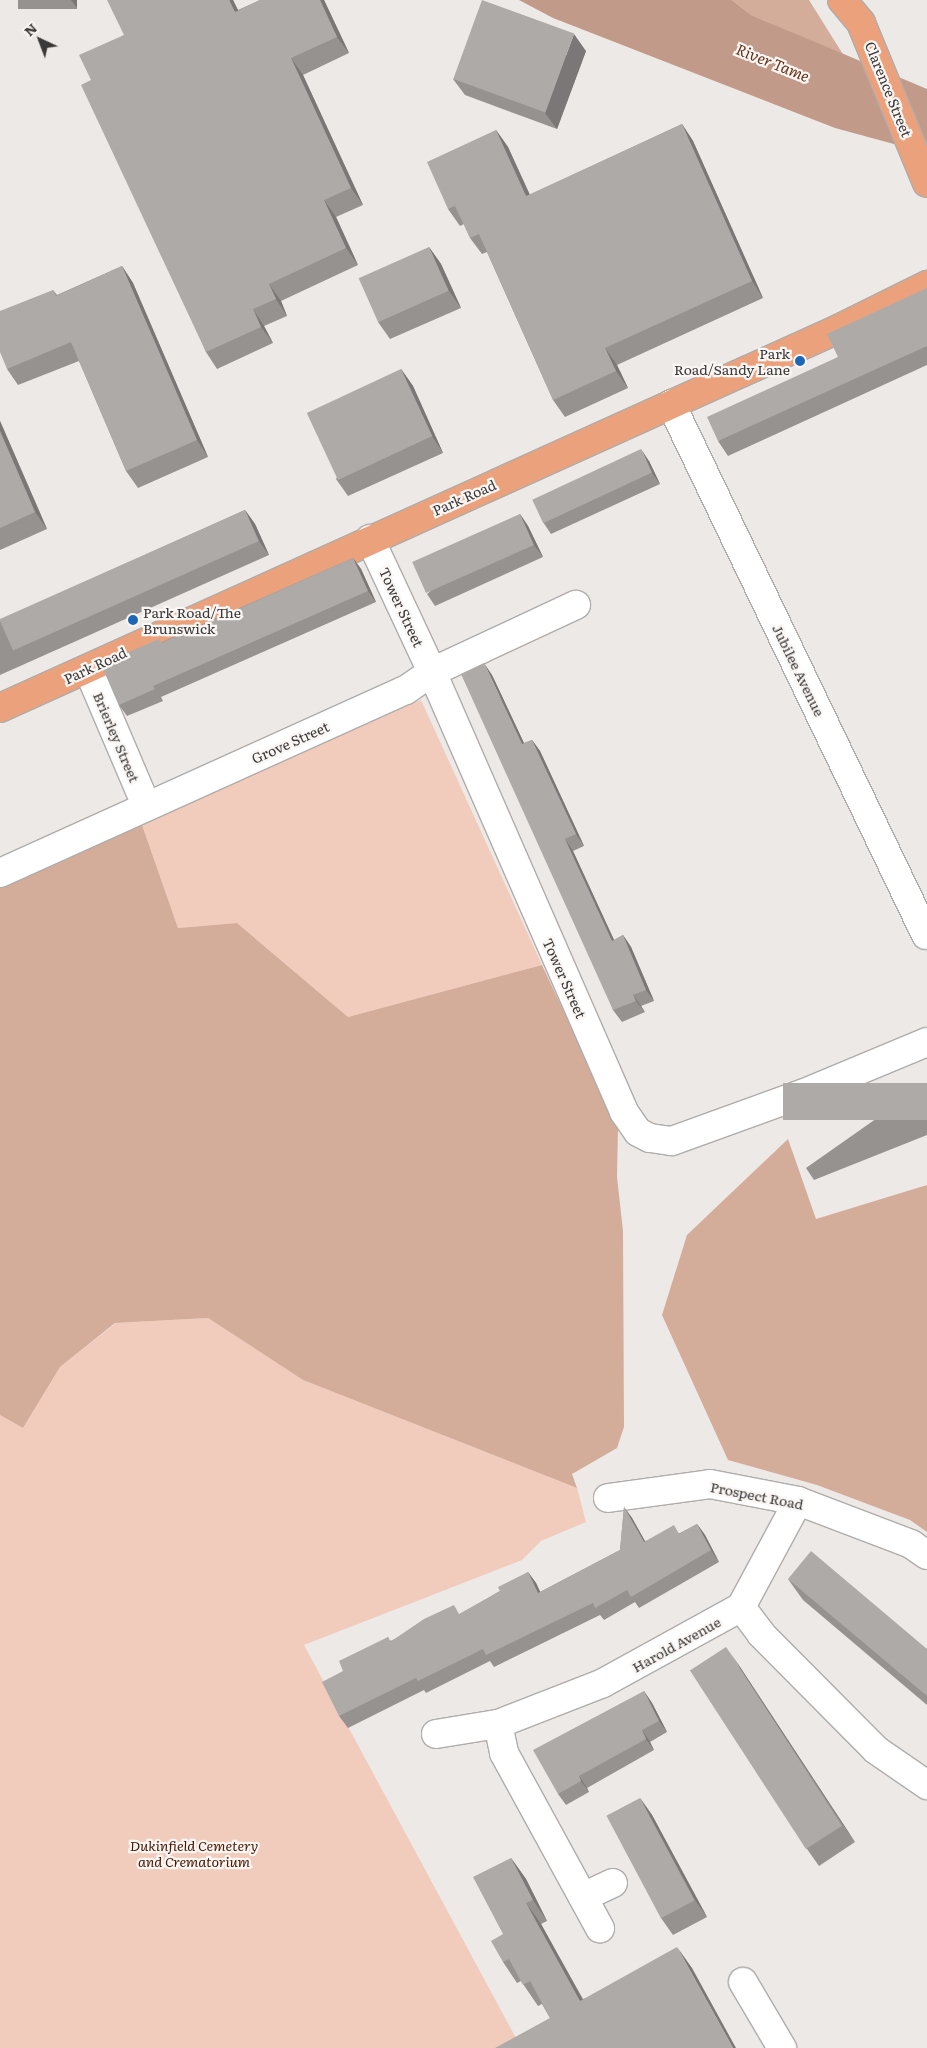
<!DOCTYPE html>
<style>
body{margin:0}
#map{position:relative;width:927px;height:2048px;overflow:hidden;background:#ede9e7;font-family:Literata,serif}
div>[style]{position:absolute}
.green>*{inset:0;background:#f1ccbc}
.forest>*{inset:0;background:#d4ac9a}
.water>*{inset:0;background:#c29a89}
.roads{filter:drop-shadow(1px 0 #b0acaa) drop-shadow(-1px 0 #b0acaa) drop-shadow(0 1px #b0acaa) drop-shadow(0 -1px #b0acaa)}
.minor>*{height:28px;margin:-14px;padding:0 14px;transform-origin:14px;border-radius:14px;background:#fff}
.major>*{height:28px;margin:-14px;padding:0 14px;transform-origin:14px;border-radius:14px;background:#eba27c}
.wall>*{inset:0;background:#969290;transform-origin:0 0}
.shaded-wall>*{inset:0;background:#7a7776}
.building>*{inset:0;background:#aeaaa8;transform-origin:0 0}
.dots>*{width:14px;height:14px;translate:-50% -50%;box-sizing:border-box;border:2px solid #faf6f4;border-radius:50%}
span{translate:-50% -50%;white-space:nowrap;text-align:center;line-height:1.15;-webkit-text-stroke:4.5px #faf6f4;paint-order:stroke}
.street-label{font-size:14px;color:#3a3938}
.poi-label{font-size:14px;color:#3a3938}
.right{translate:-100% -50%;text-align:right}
.left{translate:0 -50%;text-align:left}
.park-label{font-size:14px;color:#491700;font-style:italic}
.water-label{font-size:15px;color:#622e15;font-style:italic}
.north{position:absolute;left:15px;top:15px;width:50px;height:50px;-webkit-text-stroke:4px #faf6f4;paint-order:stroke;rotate:317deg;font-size:14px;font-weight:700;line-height:20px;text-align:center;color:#3a3938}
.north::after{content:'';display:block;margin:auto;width:18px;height:22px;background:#3a3938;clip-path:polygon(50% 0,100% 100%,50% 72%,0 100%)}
</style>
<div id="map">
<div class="green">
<div style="clip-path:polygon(421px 700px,542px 965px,348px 1017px,237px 923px,178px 928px,141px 822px)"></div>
<div style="clip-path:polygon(208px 1318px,303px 1380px,577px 1488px,586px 1522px,541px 1541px,522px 1560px,304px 1645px,517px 2040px,502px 2048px,0 2048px,0 1415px,23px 1428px,60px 1367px,116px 1323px)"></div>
</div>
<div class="forest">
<div style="clip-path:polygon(732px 0,809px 0,844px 56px,751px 15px)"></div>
<div style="clip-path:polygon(141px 822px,178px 928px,237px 923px,348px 1017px,542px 965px,618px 1127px,617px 1177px,623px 1231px,624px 1427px,617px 1448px,572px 1474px,577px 1488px,303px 1380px,208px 1318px,115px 1323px,60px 1367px,23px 1428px,0 1415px,0 886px)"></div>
<div style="clip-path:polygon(788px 1139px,816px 1219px,927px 1185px,927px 1532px,910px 1520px,817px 1485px,728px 1460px,662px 1315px,687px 1235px)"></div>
</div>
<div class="water">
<div style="clip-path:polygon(519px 0,732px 0,751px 15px,927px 89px,927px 153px,835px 128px,553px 18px)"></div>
</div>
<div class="roads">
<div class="minor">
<div style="left:671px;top:404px;width:589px;rotate:64.35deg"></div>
<div style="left:370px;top:539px;width:147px;rotate:65deg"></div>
<div style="left:432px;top:672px;width:480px;rotate:66.4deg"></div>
<div style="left:624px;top:1112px;width:24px;rotate:55deg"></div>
<div style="left:638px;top:1132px;width:13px;rotate:27deg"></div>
<div style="left:650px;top:1138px;width:22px;rotate:8deg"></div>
<div style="left:672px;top:1141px;width:138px;rotate:-19.9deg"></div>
<div style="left:802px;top:1094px;width:135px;rotate:-22.6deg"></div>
<div style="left:88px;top:669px;width:148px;rotate:66.9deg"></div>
<div style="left:0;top:873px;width:445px;rotate:-24.3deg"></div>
<div style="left:406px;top:690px;width:32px;rotate:-35deg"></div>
<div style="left:432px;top:672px;width:159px;rotate:-25deg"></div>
<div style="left:608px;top:1498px;width:103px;rotate:-7.8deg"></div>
<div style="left:710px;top:1484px;width:90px;rotate:10.9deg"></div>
<div style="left:798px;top:1501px;width:121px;rotate:20.8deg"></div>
<div style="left:911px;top:1544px;width:19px;rotate:35deg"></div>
<div style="left:741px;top:1607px;width:34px;rotate:53deg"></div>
<div style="left:761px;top:1634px;width:163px;rotate:45.2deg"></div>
<div style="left:876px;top:1750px;width:62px;rotate:34.5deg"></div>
<div style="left:498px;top:1724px;width:30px;rotate:78deg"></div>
<div style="left:504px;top:1753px;width:200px;rotate:61.3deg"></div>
<div style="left:436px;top:1734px;width:63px;rotate:-9.2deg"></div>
<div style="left:498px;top:1724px;width:113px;rotate:-21.3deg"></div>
<div style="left:603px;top:1683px;width:158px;rotate:-28.8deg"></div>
<div style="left:741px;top:1607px;width:120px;rotate:-61.7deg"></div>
<div style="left:583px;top:1897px;width:33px;rotate:-25deg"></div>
<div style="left:743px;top:1982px;width:77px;rotate:59.4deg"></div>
</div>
<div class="major">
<div style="left:842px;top:0;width:30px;rotate:50deg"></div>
<div style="left:861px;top:23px;width:173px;rotate:67.6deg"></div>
<div style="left:0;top:708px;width:917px;rotate:-24.33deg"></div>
<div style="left:836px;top:330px;width:102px;rotate:-26.3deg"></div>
</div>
</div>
<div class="wall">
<div style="left:18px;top:0;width:59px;height:9px"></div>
<div style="clip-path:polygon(233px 0,238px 10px,260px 0,324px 0,349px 53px,303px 75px,363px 205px,336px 217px,358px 265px,281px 301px,287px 316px,264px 326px,273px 343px,217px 369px,206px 352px,91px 80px,124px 35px)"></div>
<div style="clip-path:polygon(586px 51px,557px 129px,465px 95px,453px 79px)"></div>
<div style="clip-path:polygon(682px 124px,693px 141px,763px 298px,617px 365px,628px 388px,565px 417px,553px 400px,487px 252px,482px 254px,470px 238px,464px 224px,460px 226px,448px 209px,496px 130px,508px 147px,530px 195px)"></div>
<div style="clip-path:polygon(429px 247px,441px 264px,461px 308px,390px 339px,378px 322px)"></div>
<div style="clip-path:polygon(122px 266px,133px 283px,208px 457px,138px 488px,126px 471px,79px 361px,18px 385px,7px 369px,53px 290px,57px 295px)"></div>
<div style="clip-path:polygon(927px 288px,927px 365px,728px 456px,718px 441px,838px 357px)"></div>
<div style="clip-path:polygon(401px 369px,413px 386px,443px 453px,348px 496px,336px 479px)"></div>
<div style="clip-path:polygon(0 421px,47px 529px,0 550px)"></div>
<div style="clip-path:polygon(649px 461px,660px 484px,551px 534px,543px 522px)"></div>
<div style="clip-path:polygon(245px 510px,255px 524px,269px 555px,0 675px,0 620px)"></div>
<div style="clip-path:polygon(520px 514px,528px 526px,543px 557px,435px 606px,427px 594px)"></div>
<div style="clip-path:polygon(353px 558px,361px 569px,376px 602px,161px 697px,163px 701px,127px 716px,119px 705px,162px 642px)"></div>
<div style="clip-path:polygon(492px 675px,524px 743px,532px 740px,540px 751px,584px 846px,573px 851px,614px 940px,623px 935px,631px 947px,654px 1001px,641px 1006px,645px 1012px,622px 1022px,613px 1010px)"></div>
<div style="clip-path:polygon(927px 1083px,927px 1135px,814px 1180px,806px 1168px)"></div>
<div style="clip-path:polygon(624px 1507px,632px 1518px,645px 1541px,680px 1533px,697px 1524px,705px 1535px,719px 1562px,639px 1608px,635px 1602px,604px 1620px,600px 1615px,494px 1667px,490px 1661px,426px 1693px,424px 1690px,348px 1728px,339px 1716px,343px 1671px,388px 1637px,390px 1641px,461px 1614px,500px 1591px,528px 1572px,536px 1583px,540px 1592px,620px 1550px)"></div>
<div style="clip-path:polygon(788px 1579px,927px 1649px,927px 1705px,803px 1600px)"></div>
<div style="clip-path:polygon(738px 1664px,855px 1842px,819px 1866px,807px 1849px)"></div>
<div style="clip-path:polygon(644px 1691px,652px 1703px,667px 1732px,650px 1742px,654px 1750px,587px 1788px,589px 1792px,566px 1805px,558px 1794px)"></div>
<div style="clip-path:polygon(640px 1798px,652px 1815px,707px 1917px,673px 1935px,661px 1918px)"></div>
<div style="clip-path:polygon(511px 1858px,526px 1879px,547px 1921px,541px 1924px,583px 1999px,692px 1968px,550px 2018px,542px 2004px,538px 2006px,521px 1981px,517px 1983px,503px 1962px,503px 1934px)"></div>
</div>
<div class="shaded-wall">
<div style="clip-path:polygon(71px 0,77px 0,77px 8px)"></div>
<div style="clip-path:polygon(229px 0,233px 0,247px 29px,235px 12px)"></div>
<div style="clip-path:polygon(320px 0,324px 0,349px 53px,337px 37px)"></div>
<div style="clip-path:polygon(574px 34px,586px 51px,557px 129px,545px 113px)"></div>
<div style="clip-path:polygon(291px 58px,303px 75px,363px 205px,351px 188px)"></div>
<div style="clip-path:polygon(682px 124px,693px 141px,763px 298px,752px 281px)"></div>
<div style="clip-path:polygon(496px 130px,508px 147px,538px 213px,526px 196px)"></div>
<div style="clip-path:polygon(324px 200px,336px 217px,358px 265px,346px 248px)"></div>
<div style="clip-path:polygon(429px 247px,441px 264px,461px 308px,449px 291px)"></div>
<div style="clip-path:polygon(122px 266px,133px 283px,208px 457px,197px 440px)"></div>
<div style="clip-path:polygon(269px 284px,281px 301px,287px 316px,276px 299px)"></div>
<div style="clip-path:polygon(253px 309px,264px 326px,273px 343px,261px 327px)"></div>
<div style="clip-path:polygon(605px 348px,617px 365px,628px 388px,616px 371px)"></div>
<div style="clip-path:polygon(401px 369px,413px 386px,443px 453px,432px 436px)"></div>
<div style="clip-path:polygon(0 421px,47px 529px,35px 512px,0 431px)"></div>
<div style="clip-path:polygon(641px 449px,649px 461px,660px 484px,652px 473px)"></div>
<div style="clip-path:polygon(245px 510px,255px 524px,269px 555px,259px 541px)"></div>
<div style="clip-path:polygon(520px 514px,528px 526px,543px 557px,534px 545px)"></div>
<div style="clip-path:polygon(353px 558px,361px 569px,376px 602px,368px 591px)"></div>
<div style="clip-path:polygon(484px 663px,492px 675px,530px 756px,522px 744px)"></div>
<div style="clip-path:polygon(532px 740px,540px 751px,584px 846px,576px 834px)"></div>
<div style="clip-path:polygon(565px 839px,573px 851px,620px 953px,612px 941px)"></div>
<div style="clip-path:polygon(623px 935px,631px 947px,654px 1001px,646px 990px)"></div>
<div style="clip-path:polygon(633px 995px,641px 1006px,645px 1012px,636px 1001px)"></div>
<div style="clip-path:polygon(624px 1507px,632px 1518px,652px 1554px,644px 1542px)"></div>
<div style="clip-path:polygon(697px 1524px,705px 1535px,719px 1562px,711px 1550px)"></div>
<div style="clip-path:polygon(528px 1572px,536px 1583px,546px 1604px,538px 1593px)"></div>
<div style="clip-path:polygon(726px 1647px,738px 1664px,855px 1842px,843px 1825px)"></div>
<div style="clip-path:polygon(644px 1691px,652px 1703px,667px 1732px,659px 1721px)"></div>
<div style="clip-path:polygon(642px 1730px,650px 1742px,654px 1750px,646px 1739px)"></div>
<div style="clip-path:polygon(579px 1776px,587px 1788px,589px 1792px,581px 1781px)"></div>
<div style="clip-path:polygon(640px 1798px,652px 1815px,707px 1917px,695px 1900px)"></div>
<div style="clip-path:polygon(511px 1858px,526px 1879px,547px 1921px,533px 1900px)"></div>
<div style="clip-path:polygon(526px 1903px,541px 1924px,595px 2022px,580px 2001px)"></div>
<div style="clip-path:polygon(677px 1947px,692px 1968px,736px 2048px,733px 2048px)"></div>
</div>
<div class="building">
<div style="clip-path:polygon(107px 0,229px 0,235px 12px,260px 0,320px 0,337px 37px,291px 58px,351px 188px,324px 200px,346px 248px,269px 284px,276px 299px,253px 309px,261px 327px,206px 352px,81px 85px,91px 80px,79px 55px,124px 35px)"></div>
<div style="left:482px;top:0;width:98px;height:84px;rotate:20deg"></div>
<div style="clip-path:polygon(682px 124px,752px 281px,605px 348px,616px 371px,553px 400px,479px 234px,470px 238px,455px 206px,448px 209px,427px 162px,496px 130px,526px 196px)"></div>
<div style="left:429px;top:247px;width:48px;height:77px;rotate:66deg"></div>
<div style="clip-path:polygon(122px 266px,197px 440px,126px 471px,71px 342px,7px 369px,0 352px,0 311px,53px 290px,56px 296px)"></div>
<div style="clip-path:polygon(927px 288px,927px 346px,718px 441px,707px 417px,838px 357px,827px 334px)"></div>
<div style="left:401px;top:369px;width:74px;height:104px;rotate:65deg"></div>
<div style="clip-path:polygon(0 431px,35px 512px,0 528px)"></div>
<div style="left:641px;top:449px;width:26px;height:120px;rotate:65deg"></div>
<div style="left:245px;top:510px;width:34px;height:269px;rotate:66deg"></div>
<div style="left:520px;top:514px;width:34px;height:118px;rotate:66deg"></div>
<div style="clip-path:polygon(353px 558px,368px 591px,153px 686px,155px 689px,119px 705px,101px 664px,159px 639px,161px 643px)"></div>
<div style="clip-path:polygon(484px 663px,522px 744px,532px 740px,576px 834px,565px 839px,612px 941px,623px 935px,646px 990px,633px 995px,636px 1001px,613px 1010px,461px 674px)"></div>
<div style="left:927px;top:1083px;width:37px;height:144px;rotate:90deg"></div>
<div style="clip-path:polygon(624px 1507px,644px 1542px,674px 1525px,679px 1534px,697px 1524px,711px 1550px,631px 1597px,627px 1590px,595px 1608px,593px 1603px,486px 1655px,483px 1649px,418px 1681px,416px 1678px,339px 1716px,322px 1682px,343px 1671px,339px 1661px,388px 1637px,390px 1642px,424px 1619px,454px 1605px,459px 1614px,500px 1591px,498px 1587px,528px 1572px,538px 1593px,620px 1550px)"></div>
<div style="clip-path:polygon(811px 1551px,927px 1649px,927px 1696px,788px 1579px)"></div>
<div style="left:726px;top:1647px;width:213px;height:43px;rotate:57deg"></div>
<div style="clip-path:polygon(644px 1691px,659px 1721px,642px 1730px,646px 1739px,579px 1776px,581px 1781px,558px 1794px,533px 1750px)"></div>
<div style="left:640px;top:1798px;width:116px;height:38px;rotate:62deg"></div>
<div style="clip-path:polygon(511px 1858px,533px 1900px,526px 1903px,580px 2001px,677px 1947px,733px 2048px,495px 2048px,550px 2018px,530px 1981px,523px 1985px,509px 1959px,503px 1962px,491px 1941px,503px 1934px,473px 1877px)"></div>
</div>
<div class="dots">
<div style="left:800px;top:361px;background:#1e66b6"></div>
<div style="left:133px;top:620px;background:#1e66b6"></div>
</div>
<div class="street-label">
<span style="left:889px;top:89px;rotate:68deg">Clarence Street</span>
<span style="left:464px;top:497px;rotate:-24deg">Park Road</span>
<span style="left:402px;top:607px;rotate:65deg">Tower Street</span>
<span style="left:95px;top:665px;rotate:-25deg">Park Road</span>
<span style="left:799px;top:670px;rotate:64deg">Jubilee Avenue</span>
<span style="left:117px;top:737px;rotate:67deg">Brierley Street</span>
<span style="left:290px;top:742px;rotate:-24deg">Grove Street</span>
<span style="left:565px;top:978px;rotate:66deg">Tower Street</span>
<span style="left:757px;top:1495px;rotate:11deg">Prospect Road</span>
<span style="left:676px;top:1644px;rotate:-29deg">Harold Avenue</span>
</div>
<div class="poi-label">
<span class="right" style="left:790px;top:361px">Park<br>Road/Sandy Lane</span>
<span class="left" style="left:143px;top:620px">Park Road/The<br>Brunswick</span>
</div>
<div class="park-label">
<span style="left:194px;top:1853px">Dukinfield Cemetery<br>and Crematorium</span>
</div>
<div class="water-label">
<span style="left:773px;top:62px;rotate:22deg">River Tame</span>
</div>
<div class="north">N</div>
</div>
